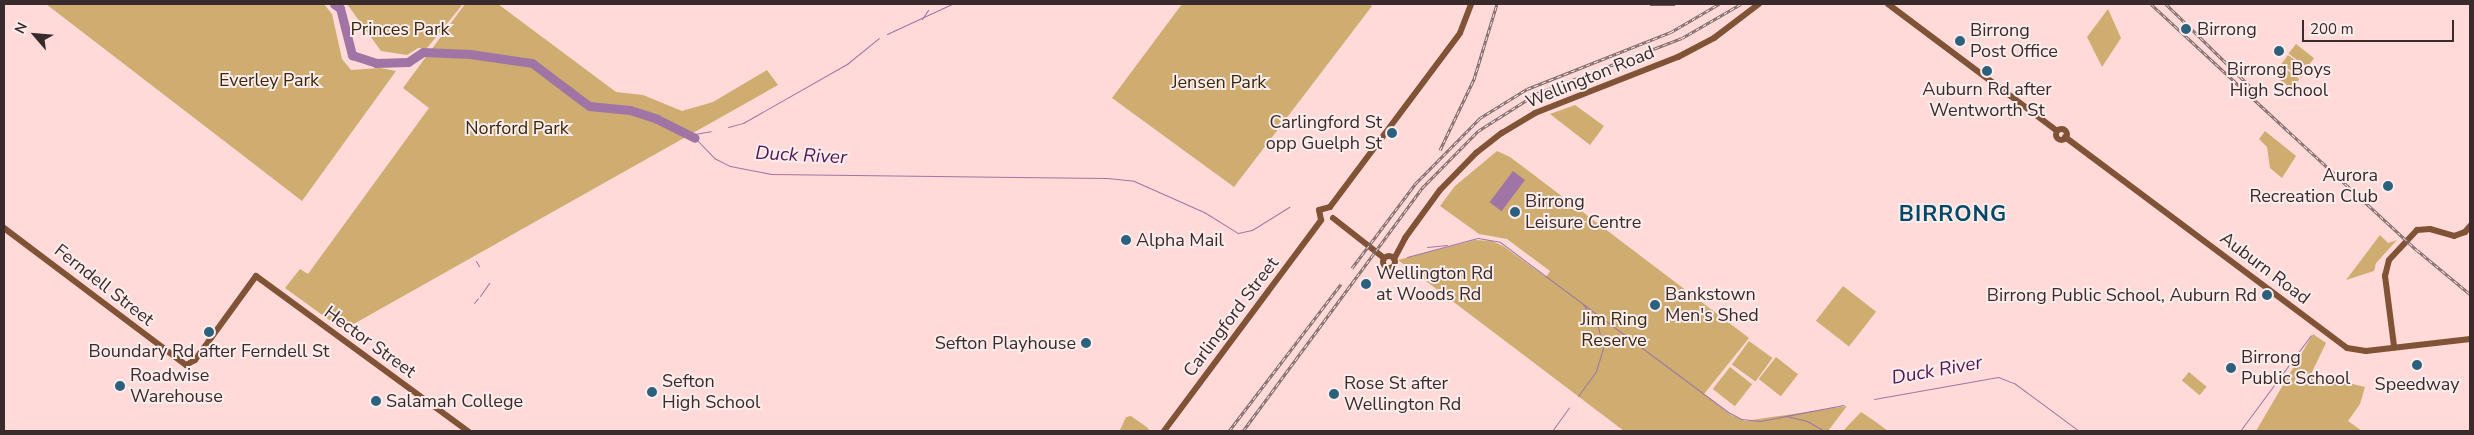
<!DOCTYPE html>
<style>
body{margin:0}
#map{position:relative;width:2474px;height:435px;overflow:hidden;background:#ffdad8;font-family:"Nunito Sans",sans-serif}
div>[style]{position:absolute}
.green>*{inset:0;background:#cfac70;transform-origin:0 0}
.water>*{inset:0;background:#a075a6;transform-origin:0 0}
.stream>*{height:1px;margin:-0.5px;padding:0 0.5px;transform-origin:0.5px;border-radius:0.5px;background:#a075a6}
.river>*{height:9px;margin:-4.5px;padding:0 4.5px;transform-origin:4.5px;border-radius:4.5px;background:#a075a6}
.major>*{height:6px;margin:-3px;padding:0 3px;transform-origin:3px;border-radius:3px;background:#805236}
.major>.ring{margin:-3px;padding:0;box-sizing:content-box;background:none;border:6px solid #805236;border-radius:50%}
.rail>*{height:3px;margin-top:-1.5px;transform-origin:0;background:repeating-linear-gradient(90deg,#fcedec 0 4px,#7c6766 0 8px);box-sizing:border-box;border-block:1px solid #7c6766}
.dots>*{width:14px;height:14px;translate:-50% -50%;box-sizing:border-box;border:2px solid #fcedec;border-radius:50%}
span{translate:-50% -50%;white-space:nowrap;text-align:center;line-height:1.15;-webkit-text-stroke:4px #fcedec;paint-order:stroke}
.park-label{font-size:18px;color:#38290d}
.poi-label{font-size:18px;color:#392b2b}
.left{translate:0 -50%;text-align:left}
.right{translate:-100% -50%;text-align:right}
.street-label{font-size:18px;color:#392b2b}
.water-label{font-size:19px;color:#4d1654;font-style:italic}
.district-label{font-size:22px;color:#024967;font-weight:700;letter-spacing:1px}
.frame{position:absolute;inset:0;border:5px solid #392b2b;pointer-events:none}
.north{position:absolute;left:10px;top:10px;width:50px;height:50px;-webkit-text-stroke:4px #fcedec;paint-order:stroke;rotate:297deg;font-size:14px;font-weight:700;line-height:20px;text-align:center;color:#392b2b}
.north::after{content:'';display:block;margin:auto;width:18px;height:22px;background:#392b2b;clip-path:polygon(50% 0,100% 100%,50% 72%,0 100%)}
.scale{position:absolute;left:2302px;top:20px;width:152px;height:22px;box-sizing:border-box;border:2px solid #392b2b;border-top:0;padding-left:6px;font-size:15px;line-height:18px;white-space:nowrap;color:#392b2b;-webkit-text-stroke:4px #fcedec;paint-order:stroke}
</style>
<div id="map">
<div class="green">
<div style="clip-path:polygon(46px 4px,324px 4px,332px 14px,342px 59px,351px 70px,380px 68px,396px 71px,302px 201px)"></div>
<div style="clip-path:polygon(347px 4px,463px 4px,427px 48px,418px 48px,407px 55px,381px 51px)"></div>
<div style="clip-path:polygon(465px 4px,498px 4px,616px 92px,643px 95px,682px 111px,713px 102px,767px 70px,778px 85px,343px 330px,285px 288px,300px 269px,308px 274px,429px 108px,403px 88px)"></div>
<div style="clip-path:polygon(1182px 4px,1369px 4px,1372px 6px,1234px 187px,1112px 98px)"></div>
<div style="clip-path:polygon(2108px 9px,2121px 38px,2102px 67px,2087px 37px)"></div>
<div style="left:2296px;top:44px;width:23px;height:12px;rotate:38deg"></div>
<div style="left:2288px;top:55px;width:24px;height:11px;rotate:36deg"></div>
<div style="left:2280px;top:65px;width:24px;height:12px;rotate:36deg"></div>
<div style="clip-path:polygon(1575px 105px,1604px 126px,1590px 145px,1550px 114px)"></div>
<div style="clip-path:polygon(2265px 131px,2296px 156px,2282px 178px,2270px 168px,2267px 147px,2259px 139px)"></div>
<div style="clip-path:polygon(1497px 151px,1510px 157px,1749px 338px,1704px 394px,1731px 415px,1745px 421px,1847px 406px,1828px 431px,1624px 431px,1398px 260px,1475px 240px,1492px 241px,1503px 246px,1546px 277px,1550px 271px,1507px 239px,1479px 234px,1440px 206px,1455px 186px)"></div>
<div style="clip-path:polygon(2380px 235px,2388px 243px,2397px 240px,2376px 263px,2374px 271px,2346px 280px)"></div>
<div style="left:1843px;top:286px;width:42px;height:44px;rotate:38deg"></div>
<div style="clip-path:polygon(2313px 334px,2326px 343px,2311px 374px,2365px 387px,2360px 404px,2348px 421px,2362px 431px,2256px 431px)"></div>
<div style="left:1749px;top:341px;width:29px;height:29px;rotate:36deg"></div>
<div style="left:1776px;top:357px;width:28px;height:28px;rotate:38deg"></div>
<div style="left:1730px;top:367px;width:28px;height:28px;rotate:38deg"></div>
<div style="left:2189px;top:372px;width:23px;height:11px;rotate:40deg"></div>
<div style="clip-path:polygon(1861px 412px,1873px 420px,1888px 431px,1843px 431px)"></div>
<div style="clip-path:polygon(1131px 416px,1148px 428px,1149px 431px,1120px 430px,1126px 417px)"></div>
</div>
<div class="water">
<div style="left:1513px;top:171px;width:15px;height:39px;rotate:37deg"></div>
</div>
<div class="stream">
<div style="left:922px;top:19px;width:11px;rotate:-56deg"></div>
<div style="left:887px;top:34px;width:72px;rotate:-24.8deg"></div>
<div style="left:728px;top:127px;width:16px;rotate:-15deg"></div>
<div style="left:743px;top:123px;width:120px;rotate:-29.6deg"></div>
<div style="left:847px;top:64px;width:41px;rotate:-39.1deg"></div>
<div style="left:689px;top:135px;width:22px;rotate:-10deg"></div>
<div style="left:695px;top:138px;width:28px;rotate:46deg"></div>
<div style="left:714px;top:158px;width:18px;rotate:27deg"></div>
<div style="left:730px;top:166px;width:42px;rotate:11deg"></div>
<div style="left:771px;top:174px;width:336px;rotate:0.7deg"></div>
<div style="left:1107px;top:178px;width:27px;rotate:6deg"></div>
<div style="left:1134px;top:181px;width:77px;rotate:23.9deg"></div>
<div style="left:1204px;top:212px;width:40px;rotate:32deg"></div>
<div style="left:1238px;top:233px;width:14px;rotate:-12deg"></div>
<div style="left:1252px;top:230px;width:44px;rotate:-31.9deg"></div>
<div style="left:1427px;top:247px;width:20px;rotate:-6deg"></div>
<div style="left:1407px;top:257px;width:73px;rotate:-15deg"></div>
<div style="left:1478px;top:238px;width:22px;rotate:10deg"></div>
<div style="left:1500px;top:242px;width:284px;rotate:36.7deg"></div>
<div style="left:1728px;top:412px;width:15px;rotate:28deg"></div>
<div style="left:1741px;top:419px;width:19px;rotate:6deg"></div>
<div style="left:1760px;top:421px;width:85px;rotate:-10.9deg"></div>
<div style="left:476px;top:261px;width:6px;rotate:59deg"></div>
<div style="left:480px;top:296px;width:16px;rotate:-55deg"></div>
<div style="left:474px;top:303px;width:6px;rotate:-51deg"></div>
<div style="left:1578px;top:396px;width:31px;rotate:-54deg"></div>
<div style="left:1596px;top:371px;width:24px;rotate:-73deg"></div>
<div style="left:1603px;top:348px;width:22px;rotate:-103deg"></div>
<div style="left:1598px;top:327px;width:27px;rotate:-123deg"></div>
<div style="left:1874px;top:399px;width:126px;rotate:-10.1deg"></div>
<div style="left:1998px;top:377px;width:17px;rotate:21deg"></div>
<div style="left:2014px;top:383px;width:81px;rotate:36.4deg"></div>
<div style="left:1786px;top:416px;width:22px;rotate:13deg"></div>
<div style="left:1807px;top:421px;width:20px;rotate:30deg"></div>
<div style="left:1552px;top:431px;width:29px;rotate:-54deg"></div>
<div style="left:2240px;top:431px;width:119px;rotate:-53.5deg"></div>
</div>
<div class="river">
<div style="left:334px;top:4px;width:7px;rotate:34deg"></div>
<div style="left:340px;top:8px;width:49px;rotate:75.7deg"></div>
<div style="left:352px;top:55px;width:25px;rotate:18deg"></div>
<div style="left:376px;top:63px;width:32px;rotate:-2deg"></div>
<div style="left:408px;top:62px;width:18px;rotate:-34deg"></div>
<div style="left:423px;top:52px;width:47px;rotate:2.4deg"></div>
<div style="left:470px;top:54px;width:63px;rotate:8.3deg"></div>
<div style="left:532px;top:63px;width:71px;rotate:37deg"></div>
<div style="left:589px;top:106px;width:41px;rotate:5.6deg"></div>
<div style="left:630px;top:110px;width:28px;rotate:18deg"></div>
<div style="left:657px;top:119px;width:42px;rotate:26.6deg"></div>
</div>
<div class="major">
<div style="left:1888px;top:4px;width:210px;rotate:36.9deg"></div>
<div class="ring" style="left:2055.5px;top:128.5px;width:5px;height:5px"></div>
<div style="left:2065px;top:137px;width:352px;rotate:36.8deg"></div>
<div style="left:2347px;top:348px;width:19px;rotate:9deg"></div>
<div style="left:2366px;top:351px;width:105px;rotate:-6.6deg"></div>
<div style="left:1330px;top:207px;width:217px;rotate:-53.2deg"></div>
<div style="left:1460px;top:33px;width:31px;rotate:-69deg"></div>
<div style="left:1333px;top:218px;width:65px;rotate:38.1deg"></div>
<div style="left:1321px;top:220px;width:10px;rotate:-101deg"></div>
<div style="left:1319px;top:210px;width:11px;rotate:-15deg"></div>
<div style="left:4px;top:228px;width:228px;rotate:37deg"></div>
<div style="left:186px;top:365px;width:10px;rotate:-29deg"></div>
<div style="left:195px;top:360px;width:104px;rotate:-54deg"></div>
<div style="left:256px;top:276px;width:263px;rotate:36.2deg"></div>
<div class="ring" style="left:1383px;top:256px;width:6px;height:6px"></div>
<div style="left:1394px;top:259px;width:24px;rotate:-62deg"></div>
<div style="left:1405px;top:238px;width:59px;rotate:-53.9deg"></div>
<div style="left:1440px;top:190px;width:52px;rotate:-45.8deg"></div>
<div style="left:1476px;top:153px;width:33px;rotate:-38deg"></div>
<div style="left:1502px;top:133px;width:39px;rotate:-31deg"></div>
<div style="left:1535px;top:113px;width:154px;rotate:-21.4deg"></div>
<div style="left:1678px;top:57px;width:41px;rotate:-27.8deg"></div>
<div style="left:1714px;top:38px;width:56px;rotate:-37.1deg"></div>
<div style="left:2394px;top:346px;width:71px;rotate:-97.3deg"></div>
<div style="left:2385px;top:276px;width:16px;rotate:-76deg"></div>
<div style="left:2389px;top:260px;width:41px;rotate:-47deg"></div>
<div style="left:2417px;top:230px;width:13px;rotate:-4deg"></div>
<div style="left:2430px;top:229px;width:25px;rotate:16deg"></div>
<div style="left:2454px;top:236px;width:12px;rotate:-20deg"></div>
<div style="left:2465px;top:232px;width:8px;rotate:-50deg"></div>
<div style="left:1164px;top:431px;width:263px;rotate:-53.3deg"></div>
</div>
<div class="rail">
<div style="left:1650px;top:4px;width:25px"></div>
<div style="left:2151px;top:4px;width:362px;rotate:42.8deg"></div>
<div style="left:2417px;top:250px;width:69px;rotate:39.7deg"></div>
<div style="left:2166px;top:4px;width:127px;rotate:44.4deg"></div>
<div style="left:1440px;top:150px;width:79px;rotate:-64.4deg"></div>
<div style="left:1474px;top:79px;width:78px;rotate:-73deg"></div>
<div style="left:1352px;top:268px;width:105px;rotate:-53.1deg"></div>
<div style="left:1415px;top:184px;width:93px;rotate:-45.4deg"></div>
<div style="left:1480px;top:118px;width:55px;rotate:-31.7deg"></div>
<div style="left:1527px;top:89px;width:155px;rotate:-21.6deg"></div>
<div style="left:1671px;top:32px;width:56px;rotate:-30.3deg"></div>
<div style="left:1229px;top:431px;width:185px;rotate:-52.7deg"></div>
<div style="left:1243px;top:431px;width:302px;rotate:-53.6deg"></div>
<div style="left:1422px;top:188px;width:80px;rotate:-45.5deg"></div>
<div style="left:1478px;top:131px;width:69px;rotate:-32.5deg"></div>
<div style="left:1536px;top:94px;width:156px;rotate:-21deg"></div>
<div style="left:1682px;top:38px;width:68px;rotate:-30deg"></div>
</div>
<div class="dots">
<div style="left:2186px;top:29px;background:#2c617d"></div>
<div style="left:1960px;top:41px;background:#2c617d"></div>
<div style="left:2279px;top:51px;background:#2c617d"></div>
<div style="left:1987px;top:71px;background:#2c617d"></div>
<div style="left:1392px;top:133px;background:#2c617d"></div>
<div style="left:2388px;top:186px;background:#2c617d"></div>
<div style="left:1515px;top:212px;background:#2c617d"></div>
<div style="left:1126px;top:240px;background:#2c617d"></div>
<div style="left:1366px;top:284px;background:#2c617d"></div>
<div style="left:2267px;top:295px;background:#2c617d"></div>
<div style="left:1655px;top:305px;background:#2c617d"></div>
<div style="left:209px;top:332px;background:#2c617d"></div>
<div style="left:1086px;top:343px;background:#2c617d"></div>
<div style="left:2417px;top:365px;background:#2c617d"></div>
<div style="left:2231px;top:368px;background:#2c617d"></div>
<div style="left:120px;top:386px;background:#2c617d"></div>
<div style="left:652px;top:392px;background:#2c617d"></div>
<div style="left:1334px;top:394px;background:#2c617d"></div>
<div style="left:376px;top:401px;background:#2c617d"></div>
</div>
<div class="park-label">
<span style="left:400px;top:29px">Princes Park</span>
<span style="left:269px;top:80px">Everley Park</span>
<span style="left:1219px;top:82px">Jensen Park</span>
<span style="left:517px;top:128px">Norford Park</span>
<span style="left:1614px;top:330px">Jim Ring<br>Reserve</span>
</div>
<div class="poi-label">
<span class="left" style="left:2197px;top:29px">Birrong</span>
<span class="left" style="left:1970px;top:41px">Birrong<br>Post Office</span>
<span style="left:2279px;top:80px">Birrong Boys<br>High School</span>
<span style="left:1987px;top:100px">Auburn Rd after<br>Wentworth St</span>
<span class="right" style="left:1382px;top:133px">Carlingford St<br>opp Guelph St</span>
<span class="right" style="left:2378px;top:186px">Aurora<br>Recreation Club</span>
<span class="left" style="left:1525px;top:212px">Birrong<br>Leisure Centre</span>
<span class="left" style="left:1136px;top:240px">Alpha Mail</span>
<span class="left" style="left:1376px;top:284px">Wellington Rd<br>at Woods Rd</span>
<span class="left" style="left:1665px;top:305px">Bankstown<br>Men's Shed</span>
<span class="right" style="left:2257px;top:295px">Birrong Public School, Auburn Rd</span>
<span class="right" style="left:1076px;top:343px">Sefton Playhouse</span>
<span style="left:209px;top:351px">Boundary Rd after Ferndell St</span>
<span class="left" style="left:2241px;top:368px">Birrong<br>Public School</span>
<span class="left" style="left:130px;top:386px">Roadwise<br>Warehouse</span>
<span class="left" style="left:662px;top:392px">Sefton<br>High School</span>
<span class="left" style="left:1344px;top:394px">Rose St after<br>Wellington Rd</span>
<span style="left:2417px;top:384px">Speedway</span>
<span class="left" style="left:386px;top:401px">Salamah College</span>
</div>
<div class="street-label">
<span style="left:1590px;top:77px;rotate:-22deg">Wellington Road</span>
<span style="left:2265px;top:268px;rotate:37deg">Auburn Road</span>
<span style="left:104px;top:285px;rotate:38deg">Ferndell Street</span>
<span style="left:1231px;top:317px;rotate:-53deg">Carlingford Street</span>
<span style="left:370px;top:342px;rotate:36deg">Hector Street</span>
</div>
<div class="water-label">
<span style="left:801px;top:156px;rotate:3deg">Duck River</span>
<span style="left:1937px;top:371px;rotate:-10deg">Duck River</span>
</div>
<div class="district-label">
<span style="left:1953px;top:215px">BIRRONG</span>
</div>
<div class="frame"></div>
<div class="north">N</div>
<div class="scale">200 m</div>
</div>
